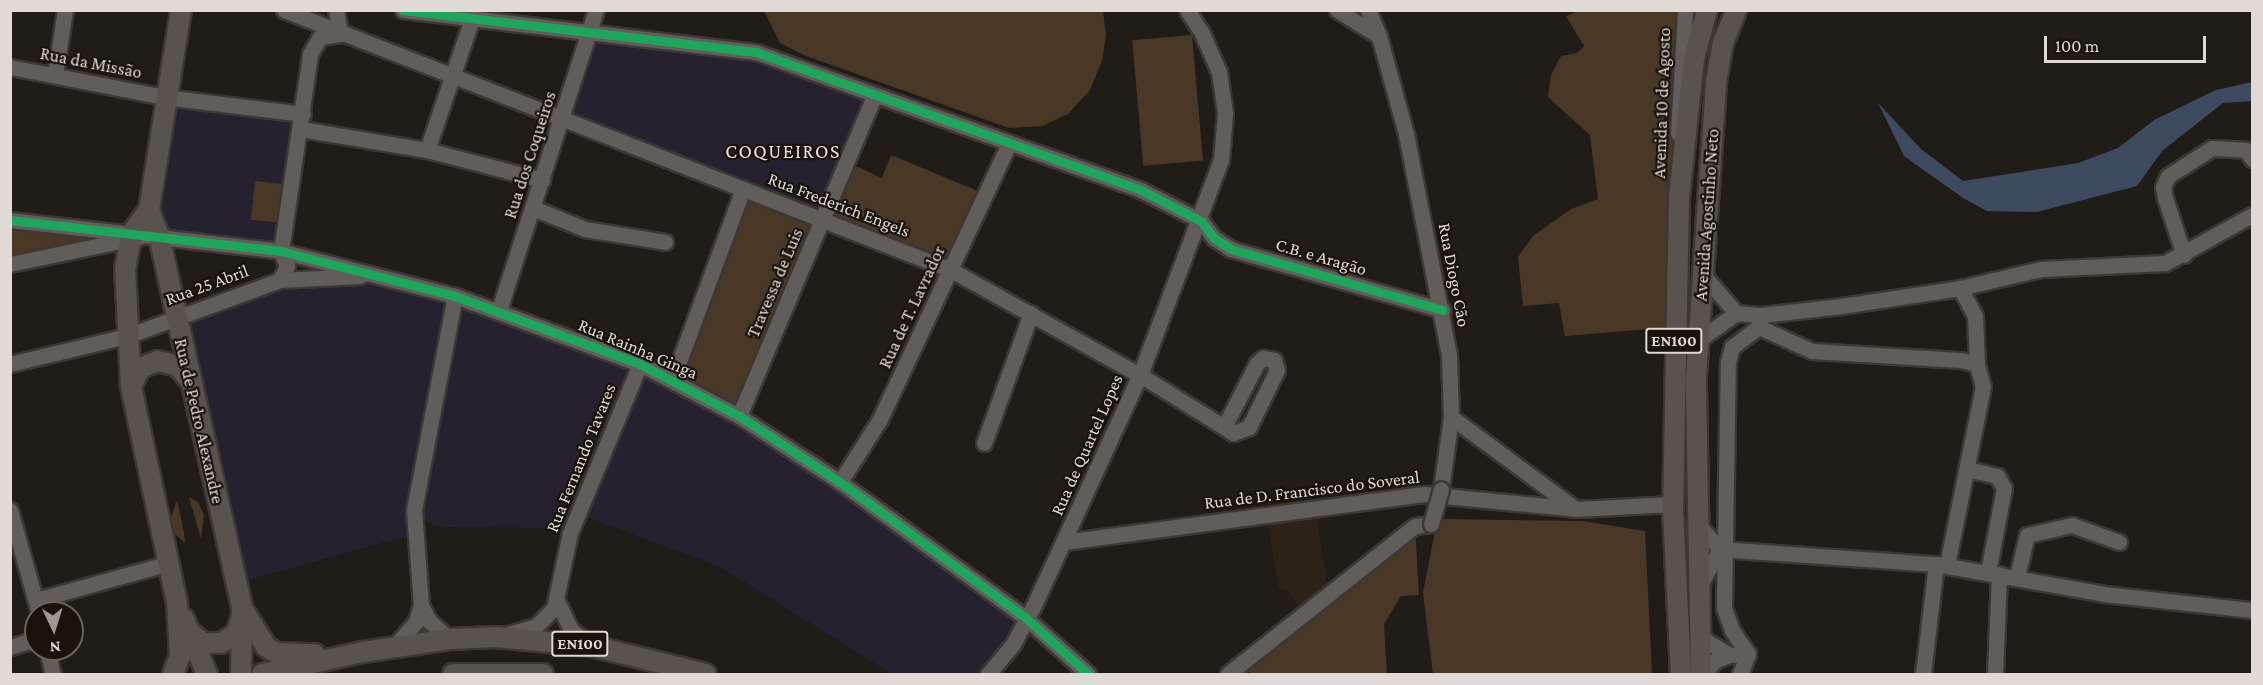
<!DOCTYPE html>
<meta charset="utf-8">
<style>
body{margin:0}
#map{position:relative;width:2263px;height:685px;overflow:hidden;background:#201c18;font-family:"Crimson Pro",serif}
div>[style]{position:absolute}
.commercial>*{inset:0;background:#25212e;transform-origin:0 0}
.built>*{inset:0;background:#2d2217}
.green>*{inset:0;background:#493826;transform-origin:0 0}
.water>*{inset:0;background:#3e4a5f}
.roads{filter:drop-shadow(2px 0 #3c3836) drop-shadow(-2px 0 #3c3836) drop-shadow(0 2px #3c3836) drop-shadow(0 -2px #3c3836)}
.minor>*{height:15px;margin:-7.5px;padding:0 7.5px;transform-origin:7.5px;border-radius:7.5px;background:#615d5a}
.major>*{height:20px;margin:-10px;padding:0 10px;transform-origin:10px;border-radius:10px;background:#59534e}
.bridges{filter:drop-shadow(2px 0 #3c3836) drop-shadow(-2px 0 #3c3836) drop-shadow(0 2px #3c3836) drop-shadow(0 -2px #3c3836)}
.minor-bridge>*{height:15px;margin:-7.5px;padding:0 7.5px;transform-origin:7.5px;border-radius:7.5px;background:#615d5a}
.cycleway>*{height:9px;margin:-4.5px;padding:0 4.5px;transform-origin:4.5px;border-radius:4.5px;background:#20a55d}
span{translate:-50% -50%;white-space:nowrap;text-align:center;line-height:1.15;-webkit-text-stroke:4.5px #1a130c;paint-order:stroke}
.shield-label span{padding:2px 4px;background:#1a130c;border:2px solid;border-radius:4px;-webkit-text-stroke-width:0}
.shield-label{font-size:16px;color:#dfdad5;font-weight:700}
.street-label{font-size:18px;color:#dfdad5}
.neighbourhood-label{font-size:20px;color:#ebe0d6;letter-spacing:1.5px}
.frame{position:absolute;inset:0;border:12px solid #dfdad5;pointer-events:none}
.north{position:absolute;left:24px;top:601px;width:60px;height:60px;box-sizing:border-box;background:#1a130c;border:2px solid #69635c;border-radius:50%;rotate:176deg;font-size:16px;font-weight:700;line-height:24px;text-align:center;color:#dfdad5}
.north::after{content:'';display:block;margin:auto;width:21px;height:27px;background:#9c9893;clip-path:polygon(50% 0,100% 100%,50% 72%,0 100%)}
.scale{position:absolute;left:2044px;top:36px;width:162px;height:27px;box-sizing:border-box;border:3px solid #dfdad5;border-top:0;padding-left:8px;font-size:18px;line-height:21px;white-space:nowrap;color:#dfdad5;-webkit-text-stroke:4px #1a130c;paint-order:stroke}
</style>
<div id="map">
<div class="commercial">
<div style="clip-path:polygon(588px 34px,731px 49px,874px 97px,824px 221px,562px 118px)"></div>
<div style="left:165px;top:97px;width:139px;height:139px;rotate:7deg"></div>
<div style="clip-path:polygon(375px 276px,499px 310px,739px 416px,1027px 619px,988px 674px,892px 674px,720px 567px,578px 514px,570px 533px,546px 528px,445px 527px,427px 523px,414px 511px,415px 534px,237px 583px,175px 318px,280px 280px)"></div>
</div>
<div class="built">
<div style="clip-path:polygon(1315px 507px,1329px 595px,1304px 614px,1286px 589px,1279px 588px,1266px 513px)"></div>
</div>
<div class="green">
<div style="clip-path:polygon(1580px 10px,1685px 11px,1674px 327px,1565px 336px,1559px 303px,1523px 306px,1518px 257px,1533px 236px,1571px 209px,1598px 199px,1590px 135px,1548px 97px,1551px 75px,1561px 56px,1577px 53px,1584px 46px,1566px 16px)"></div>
<div style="clip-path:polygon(764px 11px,1103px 11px,1106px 35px,1102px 61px,1090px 90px,1068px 114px,1042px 126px,1009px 128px,806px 56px,780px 43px)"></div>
<div style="left:1192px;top:35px;width:126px;height:60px;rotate:85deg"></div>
<div style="clip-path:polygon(891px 155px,985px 194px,951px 270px,824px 221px,739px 416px,673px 378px,743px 190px,823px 220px,847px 162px,882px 178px)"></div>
<div style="left:255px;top:181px;width:38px;height:39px;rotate:6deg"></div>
<div style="clip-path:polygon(11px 220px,132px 233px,11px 264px)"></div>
<div style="clip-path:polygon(189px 497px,198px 502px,204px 515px,201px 539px)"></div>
<div style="clip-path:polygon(177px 500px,184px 533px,185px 543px,175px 534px,170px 520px)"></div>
<div style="clip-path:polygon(1444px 519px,1583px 521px,1645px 531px,1652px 674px,1433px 674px,1423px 593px,1436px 526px)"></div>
<div style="clip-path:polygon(1415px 526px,1419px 595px,1401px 596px,1384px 624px,1387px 674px,1250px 674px,1243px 664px)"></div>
</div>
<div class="water">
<div style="clip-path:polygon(2252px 82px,2252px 101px,2223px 103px,2162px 151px,2137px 186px,2037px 212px,1987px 211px,1963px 198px,1904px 156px,1878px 103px,1921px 149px,1963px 181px,2078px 163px,2118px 148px,2154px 120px,2216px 90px)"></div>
</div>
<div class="roads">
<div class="minor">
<div style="left:284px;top:10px;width:716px;rotate:21.3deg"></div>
<div style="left:951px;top:270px;width:216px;rotate:29.1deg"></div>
<div style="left:1140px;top:375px;width:99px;rotate:31.8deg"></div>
<div style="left:336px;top:10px;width:22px;rotate:80deg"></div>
<div style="left:403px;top:10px;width:355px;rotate:6.8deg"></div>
<div style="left:756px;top:52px;width:409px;rotate:19.7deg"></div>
<div style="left:1141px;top:190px;width:68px;rotate:27.3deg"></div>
<div style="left:1201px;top:221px;width:21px;rotate:53deg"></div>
<div style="left:1214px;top:238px;width:20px;rotate:33deg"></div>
<div style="left:1231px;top:249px;width:220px;rotate:16.1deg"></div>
<div style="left:1337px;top:10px;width:49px;rotate:31.8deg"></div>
<div style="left:1368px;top:10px;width:28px;rotate:67deg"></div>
<div style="left:1379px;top:36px;width:102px;rotate:74.6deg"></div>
<div style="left:1406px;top:134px;width:225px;rotate:79deg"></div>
<div style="left:1449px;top:355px;width:62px;rotate:88.2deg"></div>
<div style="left:1451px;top:417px;width:73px;rotate:97.9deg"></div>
<div style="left:10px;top:67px;width:158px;rotate:11deg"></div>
<div style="left:165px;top:97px;width:139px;rotate:7deg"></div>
<div style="left:55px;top:75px;width:66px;rotate:-81.3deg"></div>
<div style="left:301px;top:129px;width:128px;rotate:9.5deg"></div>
<div style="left:427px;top:150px;width:119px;rotate:14.6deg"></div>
<div style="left:1678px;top:133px;width:123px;rotate:-86.7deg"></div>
<div style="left:427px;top:150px;width:142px;rotate:-71.1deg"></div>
<div style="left:533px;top:208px;width:56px;rotate:22deg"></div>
<div style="left:585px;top:229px;width:81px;rotate:9.2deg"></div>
<div style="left:10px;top:220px;width:273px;rotate:6.5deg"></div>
<div style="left:281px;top:251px;width:180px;rotate:14.5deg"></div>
<div style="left:455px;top:296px;width:197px;rotate:20.2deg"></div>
<div style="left:640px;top:364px;width:112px;rotate:27.7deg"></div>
<div style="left:739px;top:416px;width:121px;rotate:33.2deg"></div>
<div style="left:840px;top:482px;width:232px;rotate:36.2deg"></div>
<div style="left:1027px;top:619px;width:82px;rotate:42deg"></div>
<div style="left:2184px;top:255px;width:60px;rotate:-108.4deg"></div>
<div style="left:2165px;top:198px;width:11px;rotate:-100deg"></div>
<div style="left:2163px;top:187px;width:12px;rotate:-66deg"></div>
<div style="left:2168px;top:176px;width:52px;rotate:-32.5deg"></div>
<div style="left:2212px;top:148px;width:34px;rotate:3deg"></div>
<div style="left:2246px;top:150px;width:11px;rotate:56deg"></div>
<div style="left:10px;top:264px;width:132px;rotate:-11.8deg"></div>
<div style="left:1705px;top:277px;width:48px;rotate:49.3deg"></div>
<div style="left:1736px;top:313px;width:25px;rotate:5deg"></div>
<div style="left:1761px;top:315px;width:81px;rotate:-6.4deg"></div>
<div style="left:1841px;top:306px;width:120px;rotate:-8.6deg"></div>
<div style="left:1960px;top:288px;width:83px;rotate:-13.2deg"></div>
<div style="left:2041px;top:269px;width:124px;rotate:-2.8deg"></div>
<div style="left:2165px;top:263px;width:99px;rotate:-28.9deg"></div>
<div style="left:280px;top:280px;width:16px;rotate:-63deg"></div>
<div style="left:287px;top:266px;width:16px;rotate:-112deg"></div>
<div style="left:281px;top:251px;width:199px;rotate:-81.6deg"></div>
<div style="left:310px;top:54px;width:20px;rotate:-60deg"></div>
<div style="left:320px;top:37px;width:21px;rotate:-8deg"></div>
<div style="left:499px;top:310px;width:315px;rotate:-72.1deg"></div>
<div style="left:1759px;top:327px;width:58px;rotate:24.4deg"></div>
<div style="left:1812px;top:351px;width:148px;rotate:3.5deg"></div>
<div style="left:1960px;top:360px;width:17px;rotate:13deg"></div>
<div style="left:1699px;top:340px;width:46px;rotate:-36.1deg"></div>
<div style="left:1263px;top:358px;width:11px;rotate:10deg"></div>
<div style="left:1274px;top:360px;width:10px;rotate:73deg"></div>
<div style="left:1277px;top:370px;width:64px;rotate:116.2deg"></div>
<div style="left:1249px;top:427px;width:17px;rotate:159deg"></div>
<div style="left:1233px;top:433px;width:11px;rotate:-146deg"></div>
<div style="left:1224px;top:427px;width:72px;rotate:-62.7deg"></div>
<div style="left:1257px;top:363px;width:8px;rotate:-40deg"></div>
<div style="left:10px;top:364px;width:120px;rotate:-13.5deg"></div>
<div style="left:127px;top:336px;width:163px;rotate:-20.1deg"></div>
<div style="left:280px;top:280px;width:80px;rotate:-2.9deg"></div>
<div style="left:673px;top:378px;width:202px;rotate:-69.7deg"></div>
<div style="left:739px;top:416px;width:346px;rotate:-67.1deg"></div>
<div style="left:1451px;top:417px;width:155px;rotate:36.4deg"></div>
<div style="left:984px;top:443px;width:138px;rotate:-70.1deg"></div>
<div style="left:1967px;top:469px;width:31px;rotate:13deg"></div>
<div style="left:1997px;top:476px;width:14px;rotate:60deg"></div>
<div style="left:2004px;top:488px;width:86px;rotate:100.8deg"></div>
<div style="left:840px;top:482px;width:75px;rotate:-57.6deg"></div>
<div style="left:880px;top:419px;width:305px;rotate:-64.9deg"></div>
<div style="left:10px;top:510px;width:107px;rotate:74.3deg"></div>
<div style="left:1697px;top:524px;width:34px;rotate:47deg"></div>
<div style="left:1720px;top:549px;width:217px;rotate:4deg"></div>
<div style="left:1936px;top:564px;width:171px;rotate:10.1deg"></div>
<div style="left:2104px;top:594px;width:149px;rotate:6.2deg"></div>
<div style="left:1064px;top:542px;width:363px;rotate:-7.6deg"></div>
<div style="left:1424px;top:494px;width:153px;rotate:5.6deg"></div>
<div style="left:1576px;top:509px;width:97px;rotate:-3deg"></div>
<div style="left:1947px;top:565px;width:182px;rotate:-78.6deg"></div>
<div style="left:1983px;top:387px;width:24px;rotate:-105deg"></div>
<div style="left:1977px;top:364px;width:48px;rotate:-92.4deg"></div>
<div style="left:1975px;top:316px;width:32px;rotate:-118deg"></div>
<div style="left:2017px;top:576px;width:42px;rotate:-76.3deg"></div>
<div style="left:2027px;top:535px;width:46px;rotate:-12.5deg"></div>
<div style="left:2072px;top:525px;width:50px;rotate:19.9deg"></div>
<div style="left:1701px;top:583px;width:39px;rotate:-61deg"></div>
<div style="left:36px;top:600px;width:138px;rotate:-15.5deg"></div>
<div style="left:557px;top:601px;width:32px;rotate:64deg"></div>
<div style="left:571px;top:630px;width:26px;rotate:37deg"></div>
<div style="left:421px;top:605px;width:18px;rotate:63deg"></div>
<div style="left:429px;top:621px;width:28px;rotate:41deg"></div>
<div style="left:505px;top:635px;width:32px;rotate:-16deg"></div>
<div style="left:536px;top:626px;width:25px;rotate:-45deg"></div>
<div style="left:554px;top:608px;width:77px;rotate:-78deg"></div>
<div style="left:570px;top:533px;width:183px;rotate:-67.5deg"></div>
<div style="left:1702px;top:638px;width:32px;rotate:32deg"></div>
<div style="left:10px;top:647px;width:27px;rotate:-17deg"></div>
<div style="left:394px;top:647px;width:33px;rotate:-49deg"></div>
<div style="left:416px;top:622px;width:18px;rotate:-74deg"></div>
<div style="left:421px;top:605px;width:95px;rotate:-94.2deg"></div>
<div style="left:414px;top:510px;width:218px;rotate:-79.2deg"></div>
<div style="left:47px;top:649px;width:26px;rotate:77deg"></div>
<div style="left:1748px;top:654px;width:29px;rotate:-124deg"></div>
<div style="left:1732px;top:630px;width:23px;rotate:-110deg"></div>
<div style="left:1724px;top:608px;width:246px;rotate:-89.1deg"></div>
<div style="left:1728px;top:362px;width:16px;rotate:-75deg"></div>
<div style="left:1732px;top:347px;width:34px;rotate:-37deg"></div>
<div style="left:1759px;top:327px;width:12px;rotate:-81deg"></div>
<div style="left:988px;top:674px;width:39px;rotate:-50deg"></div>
<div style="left:1013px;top:644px;width:44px;rotate:-61.7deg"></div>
<div style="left:1034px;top:605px;width:253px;rotate:-65.3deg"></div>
<div style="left:1140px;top:375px;width:230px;rotate:-69.4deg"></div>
<div style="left:1221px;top:160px;width:47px;rotate:-85.1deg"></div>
<div style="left:1225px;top:113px;width:41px;rotate:-98.3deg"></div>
<div style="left:1219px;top:72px;width:43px;rotate:-113.6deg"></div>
<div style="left:1202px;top:33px;width:27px;rotate:-123deg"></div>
<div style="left:1228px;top:674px;width:238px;rotate:-38.4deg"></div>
<div style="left:1415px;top:526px;width:16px;rotate:-7deg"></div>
<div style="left:1704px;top:674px;width:16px;rotate:-52deg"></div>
<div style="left:1714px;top:661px;width:16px;rotate:-22deg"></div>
<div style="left:1729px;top:655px;width:19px;rotate:-3deg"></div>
<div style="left:1740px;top:674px;width:22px;rotate:-68deg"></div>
<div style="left:1923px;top:674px;width:111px;rotate:-83.3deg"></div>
<div style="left:1995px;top:674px;width:100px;rotate:-87.7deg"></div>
</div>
<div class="major">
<div style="left:149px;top:210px;width:28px;rotate:69deg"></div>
<div style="left:159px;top:236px;width:379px;rotate:77.4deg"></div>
<div style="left:242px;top:606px;width:68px;rotate:90.8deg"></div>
<div style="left:131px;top:386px;width:20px;rotate:-63deg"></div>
<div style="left:140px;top:368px;width:19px;rotate:-21deg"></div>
<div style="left:158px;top:361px;width:21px;rotate:14deg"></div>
<div style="left:178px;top:366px;width:17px;rotate:50deg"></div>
<div style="left:245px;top:613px;width:40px;rotate:58deg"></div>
<div style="left:266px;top:647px;width:13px;rotate:29deg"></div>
<div style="left:277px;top:653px;width:38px;rotate:2deg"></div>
<div style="left:184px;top:619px;width:60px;rotate:67.3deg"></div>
<div style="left:189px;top:632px;width:18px;rotate:38deg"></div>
<div style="left:203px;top:643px;width:18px"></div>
<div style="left:221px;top:643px;width:17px;rotate:-31deg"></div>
<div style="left:236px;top:634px;width:18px;rotate:-71deg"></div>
<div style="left:173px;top:674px;width:19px;rotate:-69deg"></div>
<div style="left:180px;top:656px;width:53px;rotate:-93.2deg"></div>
<div style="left:177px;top:603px;width:222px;rotate:-102deg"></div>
<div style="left:131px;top:386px;width:117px;rotate:-92.9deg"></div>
<div style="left:125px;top:269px;width:37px;rotate:-79deg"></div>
<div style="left:132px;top:233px;width:29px;rotate:-54deg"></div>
<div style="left:149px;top:210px;width:203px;rotate:-80.9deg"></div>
<div style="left:262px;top:674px;width:103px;rotate:-12.3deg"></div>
<div style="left:363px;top:652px;width:88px;rotate:-8.5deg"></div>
<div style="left:450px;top:639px;width:46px;rotate:-2.5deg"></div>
<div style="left:496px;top:637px;width:96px;rotate:5.4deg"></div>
<div style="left:592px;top:646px;width:117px;rotate:13.8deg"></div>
<div style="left:453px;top:674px;width:90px"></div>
<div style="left:1681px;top:674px;width:161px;rotate:-92.8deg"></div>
<div style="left:1673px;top:513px;width:316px;rotate:-88.9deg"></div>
<div style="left:1679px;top:197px;width:139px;rotate:-83.8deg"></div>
<div style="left:1694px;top:59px;width:51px;rotate:-75.1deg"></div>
<div style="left:1701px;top:674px;width:296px;rotate:-91deg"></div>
<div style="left:1696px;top:378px;width:297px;rotate:-86.1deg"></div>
<div style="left:1716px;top:82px;width:40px;rotate:-80deg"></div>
<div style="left:1723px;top:43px;width:35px;rotate:-68deg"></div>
</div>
</div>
<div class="bridges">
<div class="minor-bridge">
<div style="left:1431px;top:524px;width:36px;rotate:-74deg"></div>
</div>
</div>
<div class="cycleway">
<div style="left:403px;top:10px;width:355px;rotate:6.8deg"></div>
<div style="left:756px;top:52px;width:409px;rotate:19.7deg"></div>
<div style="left:1141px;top:190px;width:68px;rotate:27.3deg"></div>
<div style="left:1201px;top:221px;width:21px;rotate:53deg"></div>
<div style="left:1214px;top:238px;width:20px;rotate:33deg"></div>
<div style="left:1231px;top:249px;width:220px;rotate:16.1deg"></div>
<div style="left:10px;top:220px;width:273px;rotate:6.5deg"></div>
<div style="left:281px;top:251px;width:180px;rotate:14.5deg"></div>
<div style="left:455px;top:296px;width:197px;rotate:20.2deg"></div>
<div style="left:640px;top:364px;width:112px;rotate:27.7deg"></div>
<div style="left:739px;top:416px;width:121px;rotate:33.2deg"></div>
<div style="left:840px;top:482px;width:232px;rotate:36.2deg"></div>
<div style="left:1027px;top:619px;width:82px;rotate:42deg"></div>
</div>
<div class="shield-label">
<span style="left:1674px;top:341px">EN100</span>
<span style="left:580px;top:644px">EN100</span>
</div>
<div class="street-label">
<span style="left:91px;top:63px;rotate:11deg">Rua da Missão</span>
<span style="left:1662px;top:103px;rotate:-88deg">Avenida 10 de Agosto</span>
<span style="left:530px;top:155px;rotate:-72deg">Rua dos Coqueiros</span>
<span style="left:839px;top:205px;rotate:21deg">Rua Frederich Engels</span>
<span style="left:1707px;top:215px;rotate:-86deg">Avenida Agostinho Neto</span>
<span style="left:1321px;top:257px;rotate:16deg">C.B. e Aragão</span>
<span style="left:1454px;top:275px;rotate:79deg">Rua Diogo Cão</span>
<span style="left:775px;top:283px;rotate:-67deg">Travessa de Luis</span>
<span style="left:207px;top:285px;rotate:-20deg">Rua 25 Abril</span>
<span style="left:912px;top:307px;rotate:-65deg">Rua de T. Lavrador</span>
<span style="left:638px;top:349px;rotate:23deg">Rua Rainha Ginga</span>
<span style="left:199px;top:421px;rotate:77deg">Rua de Pedro Alexandre</span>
<span style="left:1087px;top:445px;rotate:-66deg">Rua de Quartel Lopes</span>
<span style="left:581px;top:458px;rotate:-68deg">Rua Fernando Tavares</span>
<span style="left:1312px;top:490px;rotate:-7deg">Rua de D. Francisco do Soveral</span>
</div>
<div class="neighbourhood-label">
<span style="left:783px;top:151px">COQUEIROS</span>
</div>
<div class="frame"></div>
<div class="north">N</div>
<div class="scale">100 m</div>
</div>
